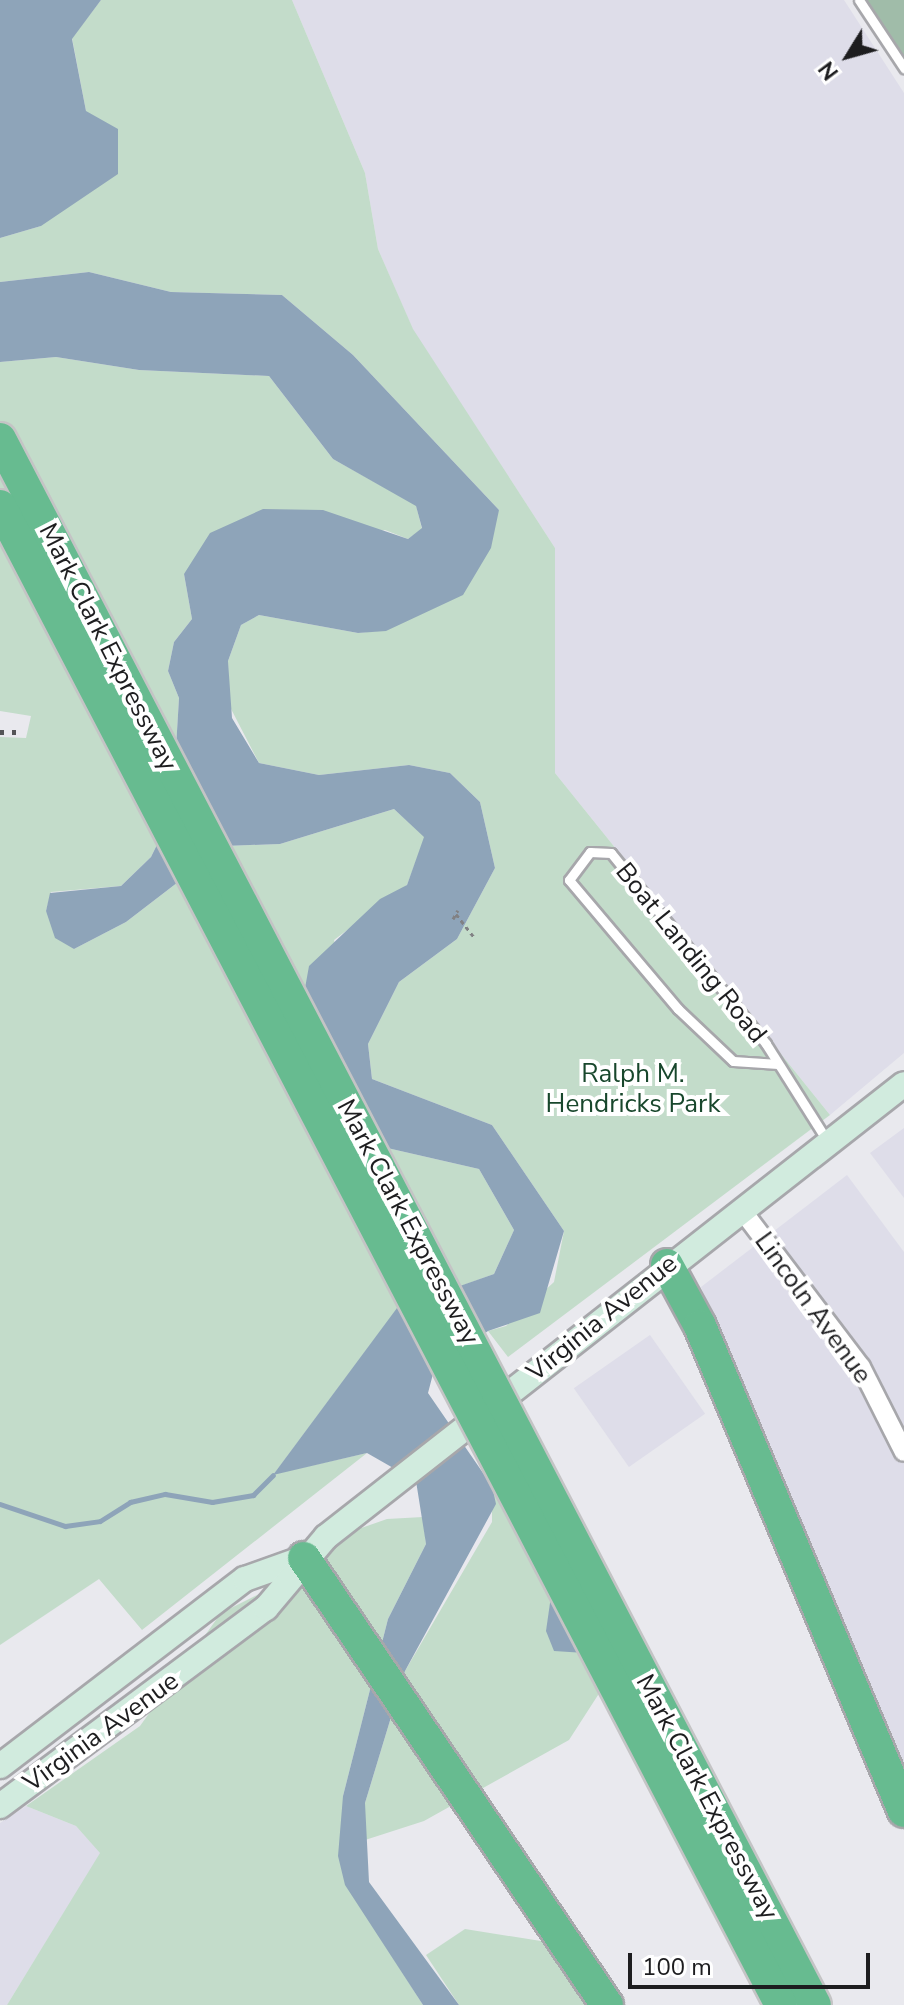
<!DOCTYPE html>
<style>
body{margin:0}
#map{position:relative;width:904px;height:2005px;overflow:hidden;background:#e9e9ee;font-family:"Nunito Sans",sans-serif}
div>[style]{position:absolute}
.built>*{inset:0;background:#dedde9;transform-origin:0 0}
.green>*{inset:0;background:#c3dcca}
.forest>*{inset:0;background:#a0bca9}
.water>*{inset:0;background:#8ea4b9}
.stream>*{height:5px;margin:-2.5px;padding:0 2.5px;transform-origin:2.5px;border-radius:2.5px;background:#8ea4b9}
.path>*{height:3px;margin-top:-1.5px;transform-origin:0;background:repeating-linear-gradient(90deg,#818184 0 4px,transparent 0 8px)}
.roads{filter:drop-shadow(2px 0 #a7a7ab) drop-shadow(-2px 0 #a7a7ab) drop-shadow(0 2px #a7a7ab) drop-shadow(0 -2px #a7a7ab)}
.service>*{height:9px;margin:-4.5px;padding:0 4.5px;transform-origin:4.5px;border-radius:4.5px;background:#fff}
.minor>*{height:18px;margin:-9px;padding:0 9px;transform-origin:9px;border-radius:9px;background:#fff}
.secondary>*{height:24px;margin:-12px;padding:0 12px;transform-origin:12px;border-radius:12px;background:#d1ebde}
.motorway>*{height:32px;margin:-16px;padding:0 16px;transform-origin:16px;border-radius:16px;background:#67bb90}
.rail>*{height:5px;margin-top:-2.5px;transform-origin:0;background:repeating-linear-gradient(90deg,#545457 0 4px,transparent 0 12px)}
.bridges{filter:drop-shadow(2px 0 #c4c4c5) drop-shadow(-2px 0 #c4c4c5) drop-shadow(0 2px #c4c4c5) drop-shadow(0 -2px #c4c4c5)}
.motorway-bridge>*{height:32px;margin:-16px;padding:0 16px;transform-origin:16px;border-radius:16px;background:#67bb90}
span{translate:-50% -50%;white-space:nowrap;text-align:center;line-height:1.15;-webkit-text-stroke:8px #fff;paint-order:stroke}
.street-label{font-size:26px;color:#1d1d1f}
.park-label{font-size:26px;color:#18472c}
.north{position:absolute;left:808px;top:16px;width:80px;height:80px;-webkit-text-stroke:6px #fff;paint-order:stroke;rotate:233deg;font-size:22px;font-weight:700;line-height:32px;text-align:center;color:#1d1d1f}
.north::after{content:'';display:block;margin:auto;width:28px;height:36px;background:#1d1d1f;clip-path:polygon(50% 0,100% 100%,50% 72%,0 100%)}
.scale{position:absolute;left:628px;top:1953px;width:242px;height:36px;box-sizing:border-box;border:4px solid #1d1d1f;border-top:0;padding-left:10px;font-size:24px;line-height:28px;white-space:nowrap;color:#1d1d1f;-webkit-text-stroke:6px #fff;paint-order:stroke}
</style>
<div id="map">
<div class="built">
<div style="clip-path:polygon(292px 0,844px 0,904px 93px,904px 1053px,830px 1115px,555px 773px,555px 548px,413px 330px,378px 249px,365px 173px)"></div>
<div style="clip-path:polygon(904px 1128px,904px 1198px,870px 1153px)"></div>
<div style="clip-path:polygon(847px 1175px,904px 1252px,904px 1769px,701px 1287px)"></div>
<div style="left:650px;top:1335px;width:96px;height:93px;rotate:55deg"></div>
<div style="clip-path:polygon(26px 1806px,76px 1826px,101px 1853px,7px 2005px,0 2005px,0 1823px)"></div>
</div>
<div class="green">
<div style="clip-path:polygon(101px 0,292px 0,365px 173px,378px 249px,413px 329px,555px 548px,555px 773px,830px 1115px,508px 1357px,488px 1331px,506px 1326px,554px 1282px,564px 1231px,492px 1125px,372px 1079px,368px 1044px,399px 982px,457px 939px,495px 868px,480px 802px,450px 773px,409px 765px,319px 775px,259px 763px,229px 705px,228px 661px,241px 625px,259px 615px,358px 633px,386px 630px,414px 616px,499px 510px,353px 355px,282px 295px,171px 292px,89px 272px,0 282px,0 238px,41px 226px,86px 111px,72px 38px)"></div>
<div style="clip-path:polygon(56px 357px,139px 370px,269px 376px,333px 459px,416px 505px,422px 529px,408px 539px,385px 530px,184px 574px,192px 619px,174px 642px,168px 671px,179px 698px,172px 814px,151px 857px,121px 886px,51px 892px,46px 911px,74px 949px,126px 922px,225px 846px,280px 844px,394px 809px,425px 837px,407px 885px,334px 940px,383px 1147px,479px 1169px,514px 1230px,494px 1274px,397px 1309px,274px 1474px,367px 1453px,142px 1630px,99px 1579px,0 1645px,0 737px,26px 738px,31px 716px,0 711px,0 362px)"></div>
<div style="clip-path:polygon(492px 1486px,539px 1494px,609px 1678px,569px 1740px,424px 1821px,362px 1841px,365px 1803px,405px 1671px,492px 1522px)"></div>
<div style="clip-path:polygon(423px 1517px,426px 1544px,388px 1619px,343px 1796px,376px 1931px,423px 2005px,7px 2005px,100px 1853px,76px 1826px,26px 1806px,140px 1726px,221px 1613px,259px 1594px,310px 1546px,387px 1519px)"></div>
<div style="clip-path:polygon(465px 1929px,566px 1945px,600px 2005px,459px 2005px,426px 1955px)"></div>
</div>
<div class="forest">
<div style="clip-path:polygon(865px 0,904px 0,904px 59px)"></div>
</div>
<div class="water">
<div style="clip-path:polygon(0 0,101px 0,72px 39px,86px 111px,118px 129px,118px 174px,41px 226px,0 238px)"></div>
<div style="clip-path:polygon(89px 272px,171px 292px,282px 295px,353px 355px,499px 510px,491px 548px,463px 595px,386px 631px,358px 633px,259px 615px,241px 625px,228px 661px,232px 718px,259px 763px,319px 775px,409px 765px,450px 773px,480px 802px,495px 868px,457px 939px,399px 982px,368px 1044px,372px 1079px,492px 1125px,564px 1231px,540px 1313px,488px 1331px,434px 1370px,428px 1393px,492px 1486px,496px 1504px,405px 1671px,365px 1803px,369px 1882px,459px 2005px,423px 2005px,345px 1885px,338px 1856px,343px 1796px,388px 1619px,426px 1544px,416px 1481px,367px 1453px,273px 1475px,397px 1308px,494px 1274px,514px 1230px,479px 1169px,383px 1147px,300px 1016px,309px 966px,380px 899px,407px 885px,424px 837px,394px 809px,280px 844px,225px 846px,126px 922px,74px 949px,55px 938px,46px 911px,50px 893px,121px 886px,151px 857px,172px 814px,179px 698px,168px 671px,174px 642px,192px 619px,184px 574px,210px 533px,263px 509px,323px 510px,408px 539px,422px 528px,416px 506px,333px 459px,269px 376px,139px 370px,56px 357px,0 362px,0 282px)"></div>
<div style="clip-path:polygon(554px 1575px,585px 1653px,554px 1651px,546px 1631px)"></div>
</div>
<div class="stream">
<div style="left:0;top:1504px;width:69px;rotate:18.7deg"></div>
<div style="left:65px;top:1526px;width:35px;rotate:-8deg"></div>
<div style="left:100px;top:1521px;width:36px;rotate:-32deg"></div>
<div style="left:130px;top:1502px;width:36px;rotate:-13deg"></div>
<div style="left:165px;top:1494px;width:48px;rotate:9.7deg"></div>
<div style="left:212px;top:1502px;width:42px;rotate:-9.7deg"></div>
<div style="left:253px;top:1495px;width:28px;rotate:-45deg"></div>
</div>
<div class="path">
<div style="left:456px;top:914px;width:29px;rotate:52deg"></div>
<div style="left:453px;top:919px;width:10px;rotate:-61deg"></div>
</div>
<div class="roads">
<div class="service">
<div style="left:859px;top:0;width:82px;rotate:56.5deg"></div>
<div style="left:778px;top:1064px;width:45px;rotate:-176.2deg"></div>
<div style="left:733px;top:1061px;width:76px;rotate:-136.6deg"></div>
<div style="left:678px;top:1009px;width:169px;rotate:-130.2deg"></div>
<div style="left:569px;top:880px;width:35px;rotate:-53deg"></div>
<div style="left:590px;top:852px;width:21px;rotate:3deg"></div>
<div style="left:611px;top:853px;width:246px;rotate:50.9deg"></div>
<div style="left:766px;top:1044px;width:116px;rotate:57.7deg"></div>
</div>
<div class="minor">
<div style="left:741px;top:1209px;width:198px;rotate:52.8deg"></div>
<div style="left:861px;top:1367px;width:95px;rotate:63.2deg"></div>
</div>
<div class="secondary">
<div style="left:0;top:1766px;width:308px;rotate:-37.4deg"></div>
<div style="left:245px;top:1579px;width:63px;rotate:-19.6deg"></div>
<div style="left:0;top:1806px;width:332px;rotate:-36.7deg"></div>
<div style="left:266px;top:1608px;width:93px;rotate:-49.8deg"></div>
<div style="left:326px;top:1537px;width:734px;rotate:-38.09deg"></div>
</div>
<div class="motorway">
<div style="left:667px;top:1265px;width:69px;rotate:61.6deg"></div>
<div style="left:700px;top:1326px;width:526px;rotate:67.19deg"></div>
<div style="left:304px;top:1558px;width:540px;rotate:55.87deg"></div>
</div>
</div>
<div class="rail">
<div style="left:0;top:732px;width:16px"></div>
</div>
<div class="bridges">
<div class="motorway-bridge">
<div style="left:0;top:439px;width:1765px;rotate:62.51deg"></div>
<div style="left:0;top:506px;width:1690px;rotate:62.48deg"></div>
</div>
</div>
<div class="street-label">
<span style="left:108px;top:647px;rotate:63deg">Mark Clark Expressway</span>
<span style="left:691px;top:953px;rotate:51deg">Boat Landing Road</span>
<span style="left:408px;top:1222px;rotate:62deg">Mark Clark Expressway</span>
<span style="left:813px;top:1308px;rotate:54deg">Lincoln Avenue</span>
<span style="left:602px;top:1318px;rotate:-39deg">Virginia Avenue</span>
<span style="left:101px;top:1732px;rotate:-36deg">Virginia Avenue</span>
<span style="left:707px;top:1797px;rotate:62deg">Mark Clark Expressway</span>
</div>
<div class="park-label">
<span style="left:633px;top:1089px">Ralph M.<br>Hendricks Park</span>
</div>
<div class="north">N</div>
<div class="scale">100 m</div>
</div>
